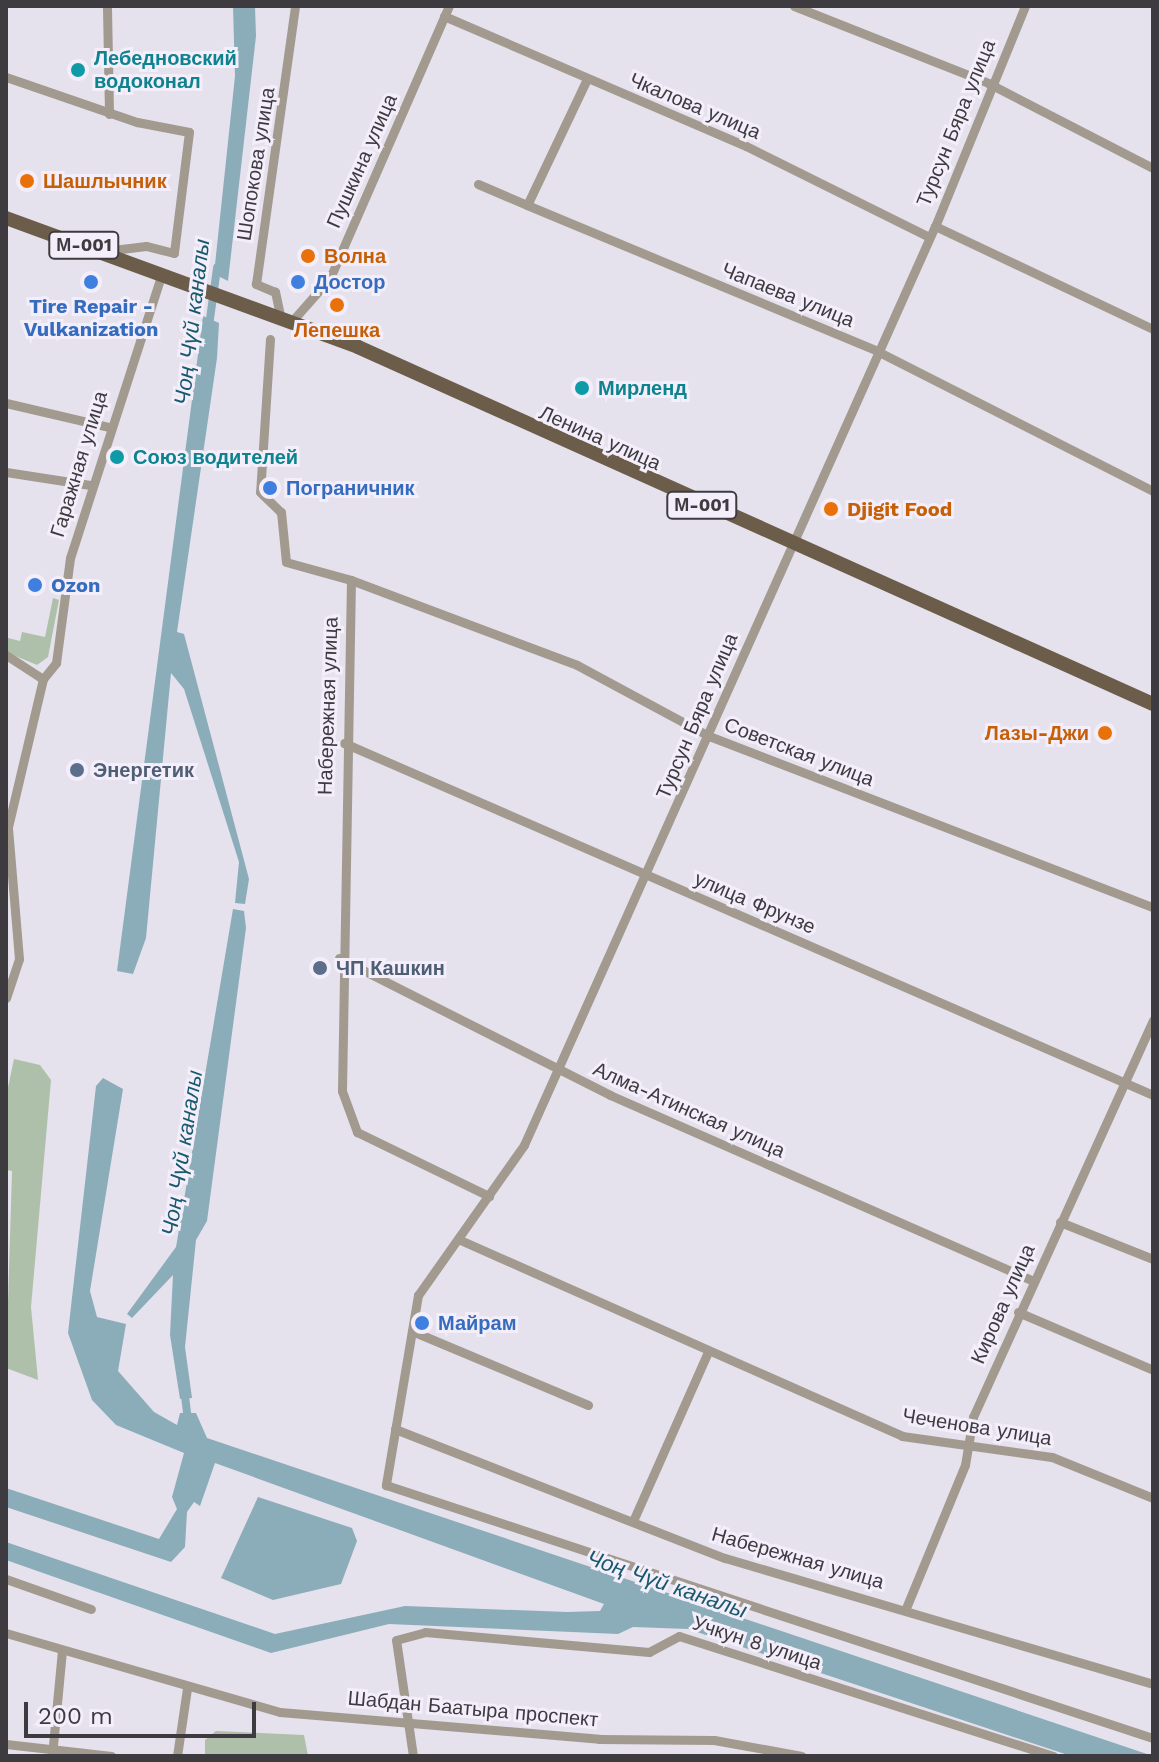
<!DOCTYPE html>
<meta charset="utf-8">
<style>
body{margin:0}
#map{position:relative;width:1159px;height:1762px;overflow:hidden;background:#e5e1ed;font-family:"Work Sans",sans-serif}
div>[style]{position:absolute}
.green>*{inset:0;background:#aec0aa}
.water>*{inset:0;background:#8badb9}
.canal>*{height:8px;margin:-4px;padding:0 4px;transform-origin:4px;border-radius:4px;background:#8badb9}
.street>*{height:9px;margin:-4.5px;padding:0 4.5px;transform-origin:4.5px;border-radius:4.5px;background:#a29a8f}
.primary>*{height:14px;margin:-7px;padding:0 7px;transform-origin:7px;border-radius:7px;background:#6b5d4a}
.dots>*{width:22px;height:22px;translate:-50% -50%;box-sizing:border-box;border:4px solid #f3eefa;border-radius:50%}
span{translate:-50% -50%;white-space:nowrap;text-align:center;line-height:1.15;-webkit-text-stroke:6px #f3eefa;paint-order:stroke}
.shield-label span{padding:2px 6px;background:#f3eefa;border:2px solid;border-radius:6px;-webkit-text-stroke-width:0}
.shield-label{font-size:18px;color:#3d3b40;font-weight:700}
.culture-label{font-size:20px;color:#0d838f;font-weight:700}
.left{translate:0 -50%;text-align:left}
.street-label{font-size:20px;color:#3d3b40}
.food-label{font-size:20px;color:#c56008;font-weight:700}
.right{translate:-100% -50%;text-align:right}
.shop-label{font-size:20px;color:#366cbe;font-weight:700}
.service-label{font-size:20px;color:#4e5e75;font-weight:700}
.water-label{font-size:22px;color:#185a6d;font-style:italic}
.frame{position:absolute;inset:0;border:8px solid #3d3b40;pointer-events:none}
.scale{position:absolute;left:24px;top:1702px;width:232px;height:36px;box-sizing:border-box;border:4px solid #3d3b40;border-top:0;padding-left:10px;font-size:24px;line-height:28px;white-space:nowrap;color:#3d3b40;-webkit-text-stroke:6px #f3eefa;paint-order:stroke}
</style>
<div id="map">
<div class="green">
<div style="clip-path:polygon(53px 598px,59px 600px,48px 657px,37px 665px,6px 652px,8px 638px,20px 641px,22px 632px,45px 637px)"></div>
<div style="clip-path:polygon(14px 1059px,40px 1065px,51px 1080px,31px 1307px,38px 1380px,6px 1368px,12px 1171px,6px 1170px,6px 1097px)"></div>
<div style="clip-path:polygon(216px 1731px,304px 1735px,308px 1756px,205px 1756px,205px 1740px)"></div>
</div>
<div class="water">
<div style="clip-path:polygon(233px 6px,255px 6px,256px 36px,228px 281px,214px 274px,235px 76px)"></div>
<div style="clip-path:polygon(203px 316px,219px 323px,217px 358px,177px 632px,184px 634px,249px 879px,245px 904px,235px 903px,239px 862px,184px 689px,171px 673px,146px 938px,133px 974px,117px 971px)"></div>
<div style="clip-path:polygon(233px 909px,244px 911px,246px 928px,207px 1221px,196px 1240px,185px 1347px,192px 1398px,180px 1399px,170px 1335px,173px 1275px,132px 1318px,127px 1314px,176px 1247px)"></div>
<div style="clip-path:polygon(103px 1078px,123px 1089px,90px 1291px,97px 1317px,126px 1324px,118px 1371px,154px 1412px,177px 1425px,180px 1413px,196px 1413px,207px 1438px,1153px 1756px,1071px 1756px,688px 1629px,633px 1627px,618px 1634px,389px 1624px,271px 1653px,6px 1560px,6px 1542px,275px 1634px,405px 1606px,567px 1612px,600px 1611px,604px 1604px,215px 1463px,200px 1506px,194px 1502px,187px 1512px,185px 1547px,171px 1562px,6px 1507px,6px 1488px,159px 1539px,177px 1509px,172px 1497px,184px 1453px,116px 1425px,92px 1400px,68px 1333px,96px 1086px)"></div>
<div style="clip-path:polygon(258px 1497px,352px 1528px,357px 1541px,341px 1584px,273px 1600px,221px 1578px)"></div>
</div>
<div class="canal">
<div style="left:209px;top:326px;width:59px;rotate:-82.1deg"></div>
<div style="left:184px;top:1388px;width:34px;rotate:83deg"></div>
</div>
<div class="street">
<div style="left:794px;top:6px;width:209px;rotate:21.6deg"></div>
<div style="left:988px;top:83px;width:186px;rotate:27.3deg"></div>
<div style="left:1025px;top:6px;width:238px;rotate:112.2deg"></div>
<div style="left:935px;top:226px;width:1007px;rotate:114.1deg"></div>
<div style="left:524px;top:1145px;width:184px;rotate:125.2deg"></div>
<div style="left:418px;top:1295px;width:193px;rotate:99.6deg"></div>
<div style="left:386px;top:1485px;width:808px;rotate:18.26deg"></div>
<div style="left:107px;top:8px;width:106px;rotate:88.9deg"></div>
<div style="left:444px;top:16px;width:329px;rotate:23.3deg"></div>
<div style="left:746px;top:146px;width:204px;rotate:26.4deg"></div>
<div style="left:6px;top:77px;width:139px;rotate:19deg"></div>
<div style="left:137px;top:122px;width:53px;rotate:10.9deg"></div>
<div style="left:189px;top:132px;width:122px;rotate:97.1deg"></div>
<div style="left:174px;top:253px;width:29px;rotate:-166deg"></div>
<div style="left:146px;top:246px;width:42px;rotate:173.2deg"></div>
<div style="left:586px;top:81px;width:137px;rotate:115.4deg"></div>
<div style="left:527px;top:205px;width:379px;rotate:22.6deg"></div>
<div style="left:877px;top:351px;width:309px;rotate:26.9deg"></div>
<div style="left:478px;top:184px;width:53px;rotate:23.2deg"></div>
<div style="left:935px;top:226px;width:241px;rotate:25.3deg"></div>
<div style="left:280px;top:315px;width:24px;rotate:-102deg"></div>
<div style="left:275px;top:292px;width:21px;rotate:-157deg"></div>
<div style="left:256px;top:284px;width:281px;rotate:-82deg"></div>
<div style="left:293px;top:320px;width:56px;rotate:-48.6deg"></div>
<div style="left:330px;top:278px;width:297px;rotate:-66.4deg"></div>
<div style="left:270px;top:339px;width:153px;rotate:93.7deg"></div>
<div style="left:260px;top:492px;width:29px;rotate:44deg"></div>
<div style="left:281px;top:512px;width:50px;rotate:84.3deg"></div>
<div style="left:286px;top:562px;width:67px;rotate:15.5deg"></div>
<div style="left:351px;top:580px;width:511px;rotate:91.01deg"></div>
<div style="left:342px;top:1091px;width:44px;rotate:69.9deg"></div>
<div style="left:357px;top:1132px;width:147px;rotate:25.9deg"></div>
<div style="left:6px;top:403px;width:105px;rotate:13.2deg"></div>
<div style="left:6px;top:472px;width:85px;rotate:8.8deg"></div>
<div style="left:351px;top:580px;width:241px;rotate:20.6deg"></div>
<div style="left:577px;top:665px;width:150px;rotate:28.3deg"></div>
<div style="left:709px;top:736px;width:476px;rotate:21.1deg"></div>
<div style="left:6px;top:655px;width:44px;rotate:33deg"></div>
<div style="left:43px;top:679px;width:21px;rotate:-51deg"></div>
<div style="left:56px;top:663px;width:106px;rotate:-82.4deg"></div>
<div style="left:70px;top:558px;width:299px;rotate:-72.1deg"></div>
<div style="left:344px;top:743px;width:882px;rotate:23.51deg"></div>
<div style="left:339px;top:958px;width:304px;rotate:26.8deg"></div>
<div style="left:610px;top:1095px;width:461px;rotate:23.7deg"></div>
<div style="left:6px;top:998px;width:41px;rotate:-71.6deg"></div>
<div style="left:19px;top:959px;width:132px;rotate:-94.8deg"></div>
<div style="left:8px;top:827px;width:152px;rotate:-76.7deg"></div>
<div style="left:1060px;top:1222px;width:100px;rotate:21.7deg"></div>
<div style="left:458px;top:1239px;width:486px;rotate:23.9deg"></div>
<div style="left:902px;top:1436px;width:151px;rotate:8deg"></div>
<div style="left:1052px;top:1457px;width:109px;rotate:22.1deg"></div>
<div style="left:1018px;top:1312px;width:147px;rotate:23.2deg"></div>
<div style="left:412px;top:1331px;width:191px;rotate:22.8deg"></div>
<div style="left:395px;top:1429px;width:354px;rotate:21.4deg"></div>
<div style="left:725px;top:1558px;width:446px;rotate:16.4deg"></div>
<div style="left:633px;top:1521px;width:185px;rotate:-66.1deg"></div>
<div style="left:6px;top:1579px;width:90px;rotate:19.4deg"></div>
<div style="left:906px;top:1608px;width:155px;rotate:-67.6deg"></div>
<div style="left:965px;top:1465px;width:49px;rotate:-80.5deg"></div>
<div style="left:973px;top:1417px;width:436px;rotate:-65.6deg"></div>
<div style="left:6px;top:1633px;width:285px;rotate:16.1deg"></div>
<div style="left:280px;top:1712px;width:320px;rotate:4.8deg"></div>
<div style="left:599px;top:1739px;width:115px;rotate:0.5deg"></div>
<div style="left:714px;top:1740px;width:89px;rotate:10.3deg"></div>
<div style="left:6px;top:1744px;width:106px;rotate:6.5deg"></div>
<div style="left:52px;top:1756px;width:106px;rotate:-84.6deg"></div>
<div style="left:177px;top:1756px;width:69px;rotate:-81.6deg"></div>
<div style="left:413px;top:1756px;width:117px;rotate:-98.3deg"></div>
<div style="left:396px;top:1640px;width:30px;rotate:-15deg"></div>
<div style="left:425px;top:1632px;width:225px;rotate:5.1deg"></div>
<div style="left:649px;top:1652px;width:34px;rotate:-28deg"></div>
<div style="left:679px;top:1636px;width:393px;rotate:17.8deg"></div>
</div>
<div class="primary">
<div style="left:6px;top:218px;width:375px;rotate:20.1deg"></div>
<div style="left:358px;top:347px;width:871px;rotate:24.18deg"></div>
</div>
<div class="dots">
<div style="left:78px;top:70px;background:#0f9aa8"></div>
<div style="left:27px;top:181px;background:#e8710a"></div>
<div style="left:308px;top:256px;background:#e8710a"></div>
<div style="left:91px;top:282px;background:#3f7fe0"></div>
<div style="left:298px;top:282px;background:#3f7fe0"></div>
<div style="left:337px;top:305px;background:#e8710a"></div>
<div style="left:582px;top:388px;background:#0f9aa8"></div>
<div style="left:117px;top:457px;background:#0f9aa8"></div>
<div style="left:270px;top:488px;background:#3f7fe0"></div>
<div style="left:831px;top:509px;background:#e8710a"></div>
<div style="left:35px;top:585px;background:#3f7fe0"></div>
<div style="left:1105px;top:733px;background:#e8710a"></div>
<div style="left:77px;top:770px;background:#5c6f8a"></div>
<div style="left:320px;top:968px;background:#5c6f8a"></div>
<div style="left:422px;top:1323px;background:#3f7fe0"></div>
</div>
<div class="shield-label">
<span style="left:84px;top:245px">М-001</span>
<span style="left:702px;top:505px">М-001</span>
</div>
<div class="culture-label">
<span class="left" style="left:94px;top:70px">Лебедновский<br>водоконал</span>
<span class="left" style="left:598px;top:388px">Мирленд</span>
<span class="left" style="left:133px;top:457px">Союз водителей</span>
</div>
<div class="street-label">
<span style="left:695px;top:106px;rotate:23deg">Чкалова улица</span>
<span style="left:956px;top:123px;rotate:-68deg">Турсун Бяра улица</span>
<span style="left:362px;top:161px;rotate:-66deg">Пушкина улица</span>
<span style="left:256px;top:164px;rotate:-81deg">Шопокова улица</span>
<span style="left:788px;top:295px;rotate:22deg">Чапаева улица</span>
<span style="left:600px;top:438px;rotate:24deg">Ленина улица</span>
<span style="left:79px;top:464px;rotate:-73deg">Гаражная улица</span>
<span style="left:328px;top:706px;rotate:-88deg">Набережная улица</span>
<span style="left:697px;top:716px;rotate:-67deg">Турсун Бяра улица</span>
<span style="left:799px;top:752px;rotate:21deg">Советская улица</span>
<span style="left:755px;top:903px;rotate:23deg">улица Фрунзе</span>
<span style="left:689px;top:1110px;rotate:24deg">Алма-Атинская улица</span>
<span style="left:1003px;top:1304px;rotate:-66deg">Кирова улица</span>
<span style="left:977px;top:1427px;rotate:9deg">Чеченова улица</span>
<span style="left:798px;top:1558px;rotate:16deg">Набережная улица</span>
<span style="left:757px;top:1643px;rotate:18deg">Учкун 8 улица</span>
<span style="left:473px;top:1709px;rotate:5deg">Шабдан Баатыра проспект</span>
</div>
<div class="food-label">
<span class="left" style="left:43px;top:181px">Шашлычник</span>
<span class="left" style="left:324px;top:256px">Волна</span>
<span style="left:337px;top:330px">Лепешка</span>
<span class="left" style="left:847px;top:509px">Djigit Food</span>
<span class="right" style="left:1089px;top:733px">Лазы-Джи</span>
</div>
<div class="shop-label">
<span class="left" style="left:314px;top:282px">Достор</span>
<span style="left:91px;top:318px">Tire Repair -<br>Vulkanization</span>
<span class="left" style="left:286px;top:488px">Пограничник</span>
<span class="left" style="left:51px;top:585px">Ozon</span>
<span class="left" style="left:438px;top:1323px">Майрам</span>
</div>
<div class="service-label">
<span class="left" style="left:93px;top:770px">Энергетик</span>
<span class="left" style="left:336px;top:968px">ЧП Кашкин</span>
</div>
<div class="water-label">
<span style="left:192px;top:322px;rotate:-83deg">Чоң Чүй каналы</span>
<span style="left:182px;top:1153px;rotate:-81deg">Чоң Чүй каналы</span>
<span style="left:667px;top:1584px;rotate:19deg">Чоң Чүй каналы</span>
</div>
<div class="frame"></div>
<div class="scale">200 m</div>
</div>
